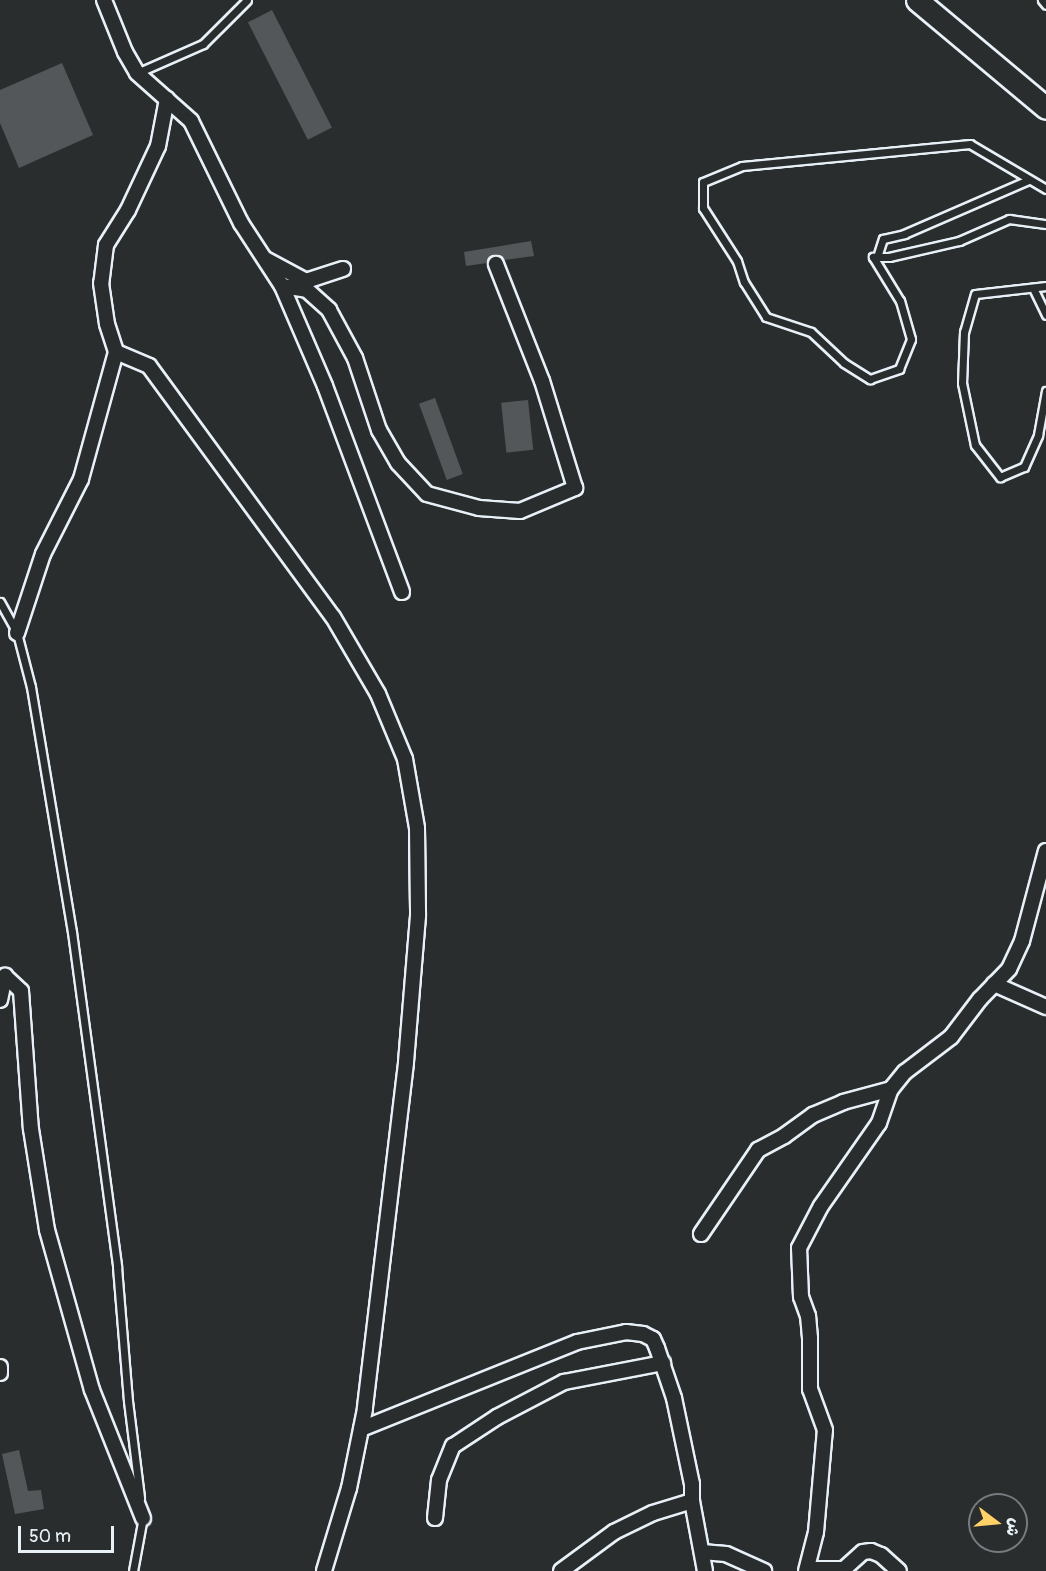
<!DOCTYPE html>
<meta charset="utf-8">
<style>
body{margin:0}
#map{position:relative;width:1046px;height:1571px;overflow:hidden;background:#2a2d2e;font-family:Pangolin,"Playpen Sans Arabic",sans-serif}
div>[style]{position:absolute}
.building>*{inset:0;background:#535759;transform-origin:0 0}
.roads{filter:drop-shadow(2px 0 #e8f1f8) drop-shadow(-2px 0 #e8f1f8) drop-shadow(0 2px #e8f1f8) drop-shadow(0 -2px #e8f1f8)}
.lane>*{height:7px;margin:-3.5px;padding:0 3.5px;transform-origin:3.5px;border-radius:3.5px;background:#2a2d2e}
.street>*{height:14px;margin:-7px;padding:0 7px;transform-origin:7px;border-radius:7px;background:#2a2d2e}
.primary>*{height:21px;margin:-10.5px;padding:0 10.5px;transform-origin:10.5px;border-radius:10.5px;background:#2a2d2e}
span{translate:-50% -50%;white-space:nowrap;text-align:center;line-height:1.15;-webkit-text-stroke:4.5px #2a2d2e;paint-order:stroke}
.north{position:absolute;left:968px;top:1493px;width:60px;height:60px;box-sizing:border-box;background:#2a2d2e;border:2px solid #767b7f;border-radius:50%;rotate:106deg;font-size:16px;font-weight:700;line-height:24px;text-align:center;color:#e8f1f8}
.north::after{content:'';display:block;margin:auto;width:21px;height:27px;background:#ffd166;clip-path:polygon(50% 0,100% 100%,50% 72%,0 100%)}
.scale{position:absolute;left:18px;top:1526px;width:96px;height:27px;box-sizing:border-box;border:3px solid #e8f1f8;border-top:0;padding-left:8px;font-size:18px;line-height:21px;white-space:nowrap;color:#e8f1f8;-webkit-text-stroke:4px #2a2d2e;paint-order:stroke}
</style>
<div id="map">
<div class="building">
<div style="left:272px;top:10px;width:132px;height:27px;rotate:63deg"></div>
<div style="clip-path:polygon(62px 63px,93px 135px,19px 168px,0 123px,0 90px)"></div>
<div style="clip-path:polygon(531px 241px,534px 256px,504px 260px,501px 257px,493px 255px,487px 263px,466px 266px,464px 252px)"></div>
<div style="left:435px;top:398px;width:81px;height:17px;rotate:70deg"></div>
<div style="left:528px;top:400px;width:50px;height:27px;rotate:84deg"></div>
<div style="clip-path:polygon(19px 1450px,28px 1491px,41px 1490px,44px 1509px,15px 1514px,2px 1454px)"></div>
</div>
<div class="roads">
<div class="lane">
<div style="left:1042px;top:0;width:6px;rotate:51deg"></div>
<div style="left:137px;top:73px;width:72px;rotate:-23.7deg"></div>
<div style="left:203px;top:44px;width:62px;rotate:-45deg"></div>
<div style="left:1046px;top:189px;width:88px;rotate:-149.4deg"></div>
<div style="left:970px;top:144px;width:229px;rotate:174.5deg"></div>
<div style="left:742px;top:166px;width:42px;rotate:157.7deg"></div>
<div style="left:703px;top:182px;width:26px;rotate:90deg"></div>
<div style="left:703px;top:208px;width:63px;rotate:57.3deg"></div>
<div style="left:737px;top:261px;width:22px;rotate:72deg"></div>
<div style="left:744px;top:282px;width:41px;rotate:57.8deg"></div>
<div style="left:766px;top:317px;width:47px;rotate:18.4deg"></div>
<div style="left:811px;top:332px;width:45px;rotate:43.2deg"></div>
<div style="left:844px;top:363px;width:31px;rotate:32deg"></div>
<div style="left:870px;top:379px;width:31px;rotate:-19deg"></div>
<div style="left:899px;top:369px;width:32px;rotate:-68deg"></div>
<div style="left:911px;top:339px;width:40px;rotate:-106deg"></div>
<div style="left:900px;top:301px;width:52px;rotate:-121.5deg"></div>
<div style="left:873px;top:257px;width:16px"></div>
<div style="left:889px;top:257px;width:72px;rotate:-12.9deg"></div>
<div style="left:959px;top:241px;width:55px;rotate:-23.7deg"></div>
<div style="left:1009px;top:219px;width:37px;rotate:8deg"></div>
<div style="left:877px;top:257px;width:19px;rotate:-72deg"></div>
<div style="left:883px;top:239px;width:22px;rotate:-13deg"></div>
<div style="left:904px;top:234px;width:135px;rotate:-23.5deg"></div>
<div style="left:1046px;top:286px;width:71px;rotate:173.6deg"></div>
<div style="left:975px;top:294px;width:40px;rotate:106deg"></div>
<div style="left:964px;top:332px;width:51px;rotate:92.2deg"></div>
<div style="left:962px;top:383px;width:63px;rotate:78.2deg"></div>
<div style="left:975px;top:445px;width:41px;rotate:52deg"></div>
<div style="left:1000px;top:477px;width:26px;rotate:-23deg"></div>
<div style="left:1024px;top:467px;width:35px;rotate:-66deg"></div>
<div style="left:1038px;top:435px;width:45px;rotate:-79.7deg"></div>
<div style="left:1033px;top:288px;width:30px;rotate:64deg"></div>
<div style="left:0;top:602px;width:35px;rotate:61deg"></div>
<div style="left:17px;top:633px;width:56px;rotate:75.5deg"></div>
<div style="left:31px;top:687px;width:248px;rotate:80.5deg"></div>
<div style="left:72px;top:932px;width:338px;rotate:82.3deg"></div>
<div style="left:117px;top:1267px;width:134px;rotate:85.3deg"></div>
<div style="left:128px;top:1401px;width:98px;rotate:82.9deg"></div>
<div style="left:133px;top:1571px;width:55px;rotate:-79.5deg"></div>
</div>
<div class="street">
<div style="left:104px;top:0;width:56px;rotate:68deg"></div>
<div style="left:125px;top:52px;width:24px;rotate:60deg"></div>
<div style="left:137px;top:73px;width:72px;rotate:41.6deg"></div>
<div style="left:191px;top:121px;width:114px;rotate:63.9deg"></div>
<div style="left:241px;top:223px;width:75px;rotate:56.9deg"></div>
<div style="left:282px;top:286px;width:109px;rotate:66.7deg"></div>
<div style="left:325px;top:386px;width:220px;rotate:69.5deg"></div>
<div style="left:167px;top:99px;width:48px;rotate:100.8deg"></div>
<div style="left:158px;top:146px;width:71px;rotate:115.1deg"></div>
<div style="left:128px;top:210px;width:41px;rotate:122.2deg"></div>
<div style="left:106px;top:245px;width:38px;rotate:97deg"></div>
<div style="left:101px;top:283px;width:41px;rotate:81.7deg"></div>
<div style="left:107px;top:324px;width:29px;rotate:72deg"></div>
<div style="left:116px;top:352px;width:36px;rotate:23deg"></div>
<div style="left:149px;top:366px;width:311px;rotate:53.8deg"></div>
<div style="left:333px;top:617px;width:89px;rotate:59.7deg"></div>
<div style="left:378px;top:694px;width:70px;rotate:67.4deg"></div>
<div style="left:405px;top:759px;width:70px;rotate:80.1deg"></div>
<div style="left:417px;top:828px;width:88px;rotate:89.3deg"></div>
<div style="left:418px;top:916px;width:147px;rotate:94.7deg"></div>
<div style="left:406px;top:1063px;width:348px;rotate:96.8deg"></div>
<div style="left:365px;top:1409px;width:81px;rotate:101.4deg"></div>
<div style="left:349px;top:1488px;width:87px;rotate:106.8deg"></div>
<div style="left:265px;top:259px;width:47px;rotate:28.2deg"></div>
<div style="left:306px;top:281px;width:39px;rotate:-18deg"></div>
<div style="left:282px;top:286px;width:25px;rotate:9deg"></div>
<div style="left:307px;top:290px;width:30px;rotate:42deg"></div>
<div style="left:329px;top:310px;width:55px;rotate:61.6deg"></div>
<div style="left:355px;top:358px;width:76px;rotate:71.6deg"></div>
<div style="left:379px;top:430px;width:38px;rotate:60deg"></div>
<div style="left:398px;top:463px;width:42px;rotate:46.9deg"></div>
<div style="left:427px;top:494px;width:54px;rotate:15.1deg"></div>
<div style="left:479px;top:508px;width:41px;rotate:4.2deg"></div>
<div style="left:520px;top:511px;width:60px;rotate:-22.7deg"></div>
<div style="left:575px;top:488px;width:112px;rotate:-107.1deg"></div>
<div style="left:542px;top:381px;width:126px;rotate:-111.5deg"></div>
<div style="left:17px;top:633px;width:83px;rotate:-71.8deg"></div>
<div style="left:43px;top:554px;width:84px;rotate:-63.1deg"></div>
<div style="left:81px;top:479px;width:132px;rotate:-74.6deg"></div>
<div style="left:994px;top:984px;width:57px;rotate:23.9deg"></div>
<div style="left:0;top:1000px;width:25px;rotate:-78deg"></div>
<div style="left:5px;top:976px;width:22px;rotate:43deg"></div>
<div style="left:21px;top:991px;width:138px;rotate:85.9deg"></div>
<div style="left:31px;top:1129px;width:102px;rotate:81deg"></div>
<div style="left:47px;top:1230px;width:166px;rotate:74.3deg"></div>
<div style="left:92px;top:1390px;width:138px;rotate:68.3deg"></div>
<div style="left:701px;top:1234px;width:102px;rotate:-55.8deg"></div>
<div style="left:758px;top:1150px;width:30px;rotate:-28deg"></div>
<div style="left:784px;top:1136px;width:36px;rotate:-36deg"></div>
<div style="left:813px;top:1115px;width:33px;rotate:-23deg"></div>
<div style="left:843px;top:1102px;width:50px;rotate:-15.2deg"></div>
<div style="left:0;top:1367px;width:6px;rotate:90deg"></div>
<div style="left:361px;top:1429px;width:233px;rotate:-21.9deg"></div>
<div style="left:577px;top:1342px;width:50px;rotate:-11.5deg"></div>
<div style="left:626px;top:1332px;width:17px;rotate:7deg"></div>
<div style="left:643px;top:1334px;width:11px;rotate:27deg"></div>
<div style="left:653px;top:1339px;width:10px;rotate:66deg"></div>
<div style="left:657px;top:1348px;width:53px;rotate:71.2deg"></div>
<div style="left:674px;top:1398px;width:88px;rotate:78.2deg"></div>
<div style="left:692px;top:1484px;width:17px;rotate:90deg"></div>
<div style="left:692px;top:1501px;width:71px;rotate:79.5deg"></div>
<div style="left:435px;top:1518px;width:38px;rotate:-84deg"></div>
<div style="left:439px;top:1480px;width:37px;rotate:-68deg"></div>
<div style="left:453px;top:1446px;width:53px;rotate:-33.4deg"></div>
<div style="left:497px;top:1417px;width:76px;rotate:-27.6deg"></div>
<div style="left:564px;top:1382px;width:101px;rotate:-10.9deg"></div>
<div style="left:702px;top:1552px;width:24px;rotate:5deg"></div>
<div style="left:726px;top:1554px;width:42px;rotate:24.1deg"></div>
<div style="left:807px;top:1569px;width:37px"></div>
<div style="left:844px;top:1569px;width:25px;rotate:-42deg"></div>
<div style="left:863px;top:1552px;width:8px;rotate:-7deg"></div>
<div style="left:871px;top:1551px;width:11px;rotate:22deg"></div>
<div style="left:881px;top:1555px;width:24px;rotate:42deg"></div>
<div style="left:561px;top:1571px;width:66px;rotate:-36.3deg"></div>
<div style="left:614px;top:1532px;width:43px;rotate:-26deg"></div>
<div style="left:653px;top:1513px;width:41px;rotate:-17.1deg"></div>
<div style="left:806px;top:1571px;width:40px;rotate:-75.6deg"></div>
<div style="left:816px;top:1532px;width:102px;rotate:-85deg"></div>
<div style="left:825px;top:1430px;width:44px;rotate:-110.1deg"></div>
<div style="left:810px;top:1389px;width:51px;rotate:-90deg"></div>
<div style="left:810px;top:1338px;width:22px;rotate:-95deg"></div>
<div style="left:808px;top:1316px;width:20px;rotate:-110deg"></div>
<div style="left:801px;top:1297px;width:49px;rotate:-92.3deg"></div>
<div style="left:799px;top:1248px;width:47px;rotate:-62.4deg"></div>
<div style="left:821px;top:1206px;width:101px;rotate:-55.1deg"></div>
<div style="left:879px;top:1123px;width:36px;rotate:-71deg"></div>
<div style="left:891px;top:1089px;width:22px;rotate:-51deg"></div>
<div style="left:905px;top:1072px;width:58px;rotate:-37.3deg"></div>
<div style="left:951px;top:1037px;width:48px;rotate:-52.7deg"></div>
<div style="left:980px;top:999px;width:42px;rotate:-46deg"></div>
<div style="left:1009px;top:969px;width:31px;rotate:-65deg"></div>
<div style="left:1022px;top:941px;width:93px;rotate:-75.1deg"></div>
</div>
<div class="primary">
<div style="left:917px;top:0;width:168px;rotate:39.9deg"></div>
</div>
</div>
<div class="north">ش</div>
<div class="scale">50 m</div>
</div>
